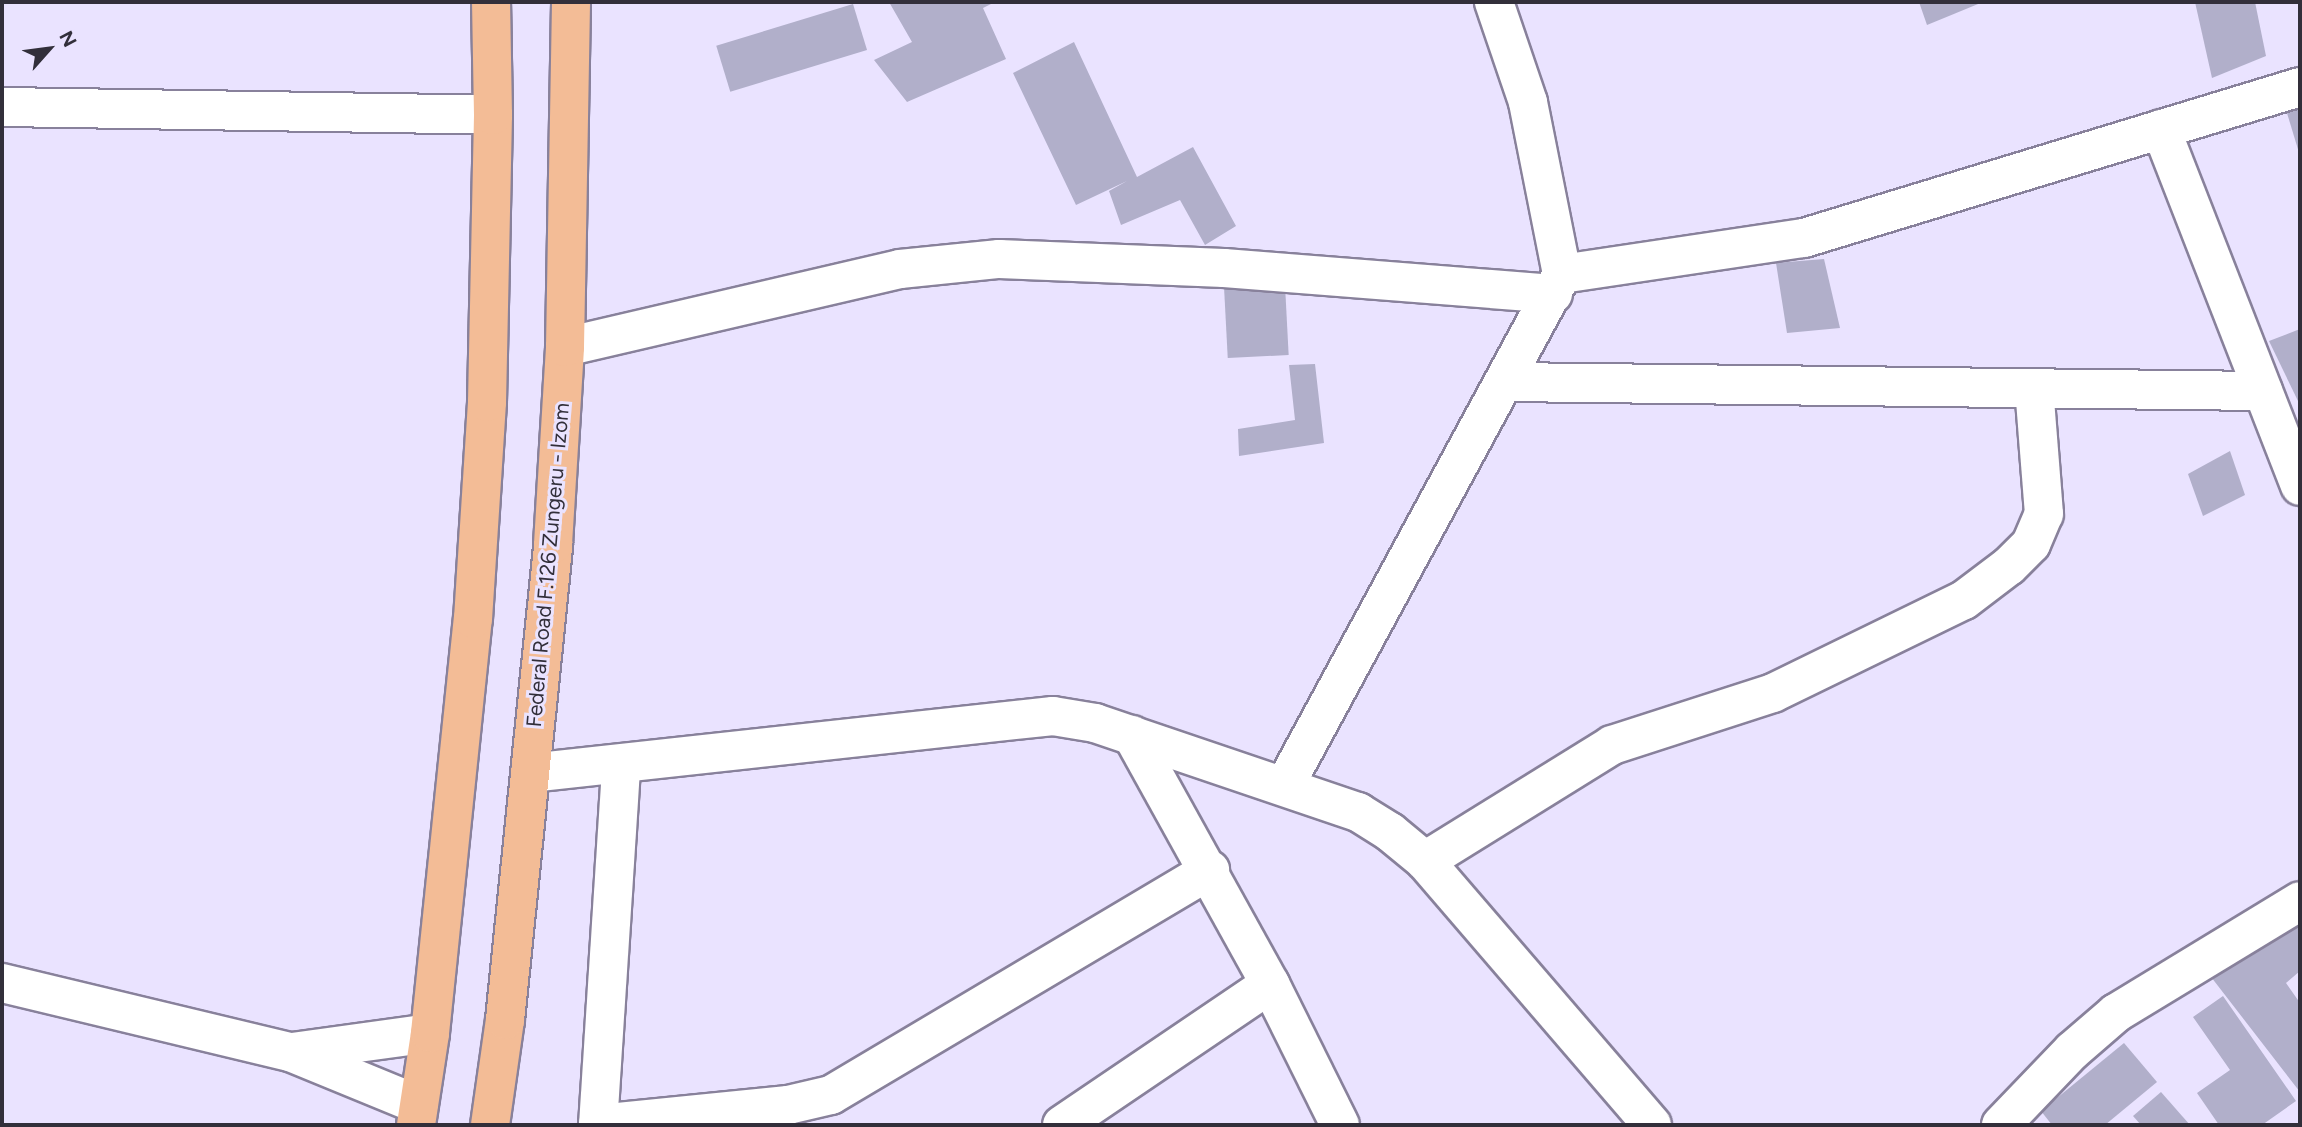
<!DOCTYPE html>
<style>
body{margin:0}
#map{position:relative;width:2302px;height:1127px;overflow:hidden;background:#eae3ff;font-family:Figtree,sans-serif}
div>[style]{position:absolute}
.building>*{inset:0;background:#b1afca;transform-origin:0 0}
.roads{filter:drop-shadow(2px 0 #88819b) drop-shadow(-2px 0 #88819b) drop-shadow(0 2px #88819b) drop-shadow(0 -2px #88819b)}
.minor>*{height:38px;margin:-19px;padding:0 19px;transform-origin:19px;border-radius:19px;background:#fff}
.primary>*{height:38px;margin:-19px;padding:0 19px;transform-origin:19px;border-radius:19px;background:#f3bc96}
span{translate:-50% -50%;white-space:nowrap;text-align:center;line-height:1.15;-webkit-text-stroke:6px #eae3ff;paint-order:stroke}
.street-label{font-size:21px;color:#322f3a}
.frame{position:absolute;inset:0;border:4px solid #322f3a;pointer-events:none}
.north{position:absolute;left:14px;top:14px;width:70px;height:70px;-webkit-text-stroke:5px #eae3ff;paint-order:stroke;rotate:62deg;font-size:19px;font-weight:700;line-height:28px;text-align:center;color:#322f3a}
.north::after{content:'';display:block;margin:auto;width:24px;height:32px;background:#322f3a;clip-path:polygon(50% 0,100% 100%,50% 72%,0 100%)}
</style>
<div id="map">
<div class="building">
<div style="clip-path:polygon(889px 2px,995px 2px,983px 8px,1006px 59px,907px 102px,874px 60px,912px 42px)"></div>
<div style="clip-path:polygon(1919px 2px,1983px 2px,1927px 25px)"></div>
<div style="clip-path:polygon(2195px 2px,2255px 2px,2266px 56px,2212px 78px)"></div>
<div style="left:853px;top:4px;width:48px;height:143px;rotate:73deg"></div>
<div style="clip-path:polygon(1074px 42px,1137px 177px,1193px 147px,1236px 226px,1205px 245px,1180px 200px,1121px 225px,1109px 191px,1127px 181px,1076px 205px,1013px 73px)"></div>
<div style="clip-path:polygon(2300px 99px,2300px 156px,2284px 103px)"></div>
<div style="clip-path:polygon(1824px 259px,1840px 328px,1787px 333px,1776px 263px)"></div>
<div style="left:1285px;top:285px;width:70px;height:61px;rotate:87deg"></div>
<div style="clip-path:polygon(2300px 329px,2300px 400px,2298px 401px,2269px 341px)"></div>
<div style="clip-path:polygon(1315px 364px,1324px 443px,1239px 456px,1238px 429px,1295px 420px,1289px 365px)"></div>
<div style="clip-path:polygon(2230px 451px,2245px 495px,2203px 516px,2188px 474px)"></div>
<div style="clip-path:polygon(2300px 913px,2300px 971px,2286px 983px,2300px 1003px,2300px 1092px,2208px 973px)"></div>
<div style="clip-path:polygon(2223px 996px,2296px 1101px,2262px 1125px,2219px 1125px,2197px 1093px,2230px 1070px,2193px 1017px)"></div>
<div style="clip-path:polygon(2124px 1043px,2157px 1082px,2105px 1125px,2052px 1125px,2041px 1111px)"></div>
<div style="clip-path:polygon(2161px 1092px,2190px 1125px,2141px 1125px,2133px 1116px)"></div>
</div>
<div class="roads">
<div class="minor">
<div style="left:2px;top:107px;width:491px;rotate:0.9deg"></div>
<div style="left:2161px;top:129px;width:383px;rotate:68.7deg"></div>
<div style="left:1562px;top:274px;width:245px;rotate:-8.5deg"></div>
<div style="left:1804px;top:238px;width:518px;rotate:-16.93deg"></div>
<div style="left:565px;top:347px;width:344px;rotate:-13.1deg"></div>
<div style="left:900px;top:269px;width:100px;rotate:-5.8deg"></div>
<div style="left:999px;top:259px;width:225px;rotate:2.3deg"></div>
<div style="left:1224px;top:268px;width:330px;rotate:4.5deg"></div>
<div style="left:1505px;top:382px;width:758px;rotate:0.68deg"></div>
<div style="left:1132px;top:735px;width:285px;rotate:61deg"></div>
<div style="left:1270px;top:984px;width:157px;rotate:63.6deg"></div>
<div style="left:530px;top:773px;width:526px;rotate:-6.22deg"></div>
<div style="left:1053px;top:716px;width:43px;rotate:9.5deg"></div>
<div style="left:1095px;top:723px;width:278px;rotate:18.7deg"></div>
<div style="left:1358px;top:812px;width:38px;rotate:32deg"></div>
<div style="left:1390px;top:832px;width:45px;rotate:39.6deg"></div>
<div style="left:1425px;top:861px;width:348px;rotate:49.3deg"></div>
<div style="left:1285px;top:785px;width:581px;rotate:-61.54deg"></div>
<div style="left:1562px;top:274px;width:175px;rotate:-101.2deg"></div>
<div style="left:1528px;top:102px;width:106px;rotate:-108.8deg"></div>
<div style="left:1425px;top:861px;width:220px;rotate:-31.8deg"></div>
<div style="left:1612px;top:745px;width:169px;rotate:-17.9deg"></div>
<div style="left:1773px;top:693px;width:212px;rotate:-26deg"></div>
<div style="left:1964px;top:600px;width:56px;rotate:-37.1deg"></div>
<div style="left:2009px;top:566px;width:31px;rotate:-45deg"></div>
<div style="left:2031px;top:544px;width:33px;rotate:-67deg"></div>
<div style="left:2044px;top:514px;width:126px;rotate:-94.5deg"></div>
<div style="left:2px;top:983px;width:296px;rotate:13.5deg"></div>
<div style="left:290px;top:1052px;width:139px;rotate:22.3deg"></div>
<div style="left:292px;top:1052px;width:139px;rotate:-7.8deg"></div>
<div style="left:598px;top:1124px;width:191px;rotate:-5.7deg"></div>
<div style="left:788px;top:1105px;width:44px;rotate:-13.1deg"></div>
<div style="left:831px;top:1095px;width:441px;rotate:-30.7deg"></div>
<div style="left:598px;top:1125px;width:361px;rotate:-86.3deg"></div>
<div style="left:1062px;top:1125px;width:251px;rotate:-34.1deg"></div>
<div style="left:2001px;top:1125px;width:103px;rotate:-46.2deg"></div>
<div style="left:2072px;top:1051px;width:58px;rotate:-40.8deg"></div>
<div style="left:2116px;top:1013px;width:215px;rotate:-31.3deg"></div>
</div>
<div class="primary">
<div style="left:416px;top:1125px;width:93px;rotate:-81.3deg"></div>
<div style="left:430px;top:1033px;width:416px;rotate:-84.1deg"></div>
<div style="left:473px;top:619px;width:217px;rotate:-86.3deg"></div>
<div style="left:487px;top:402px;width:287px;rotate:-88.8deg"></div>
<div style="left:493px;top:115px;width:113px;rotate:-91deg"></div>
<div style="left:490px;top:1125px;width:106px;rotate:-81.9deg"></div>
<div style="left:505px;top:1020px;width:478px;rotate:-84.2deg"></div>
<div style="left:553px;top:544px;width:197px;rotate:-86.5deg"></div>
<div style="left:565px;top:347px;width:345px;rotate:-89deg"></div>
</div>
</div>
<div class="street-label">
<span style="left:548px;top:565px;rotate:-85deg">Federal Road F.126 Zungeru - Izom</span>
</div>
<div class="frame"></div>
<div class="north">N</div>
</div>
